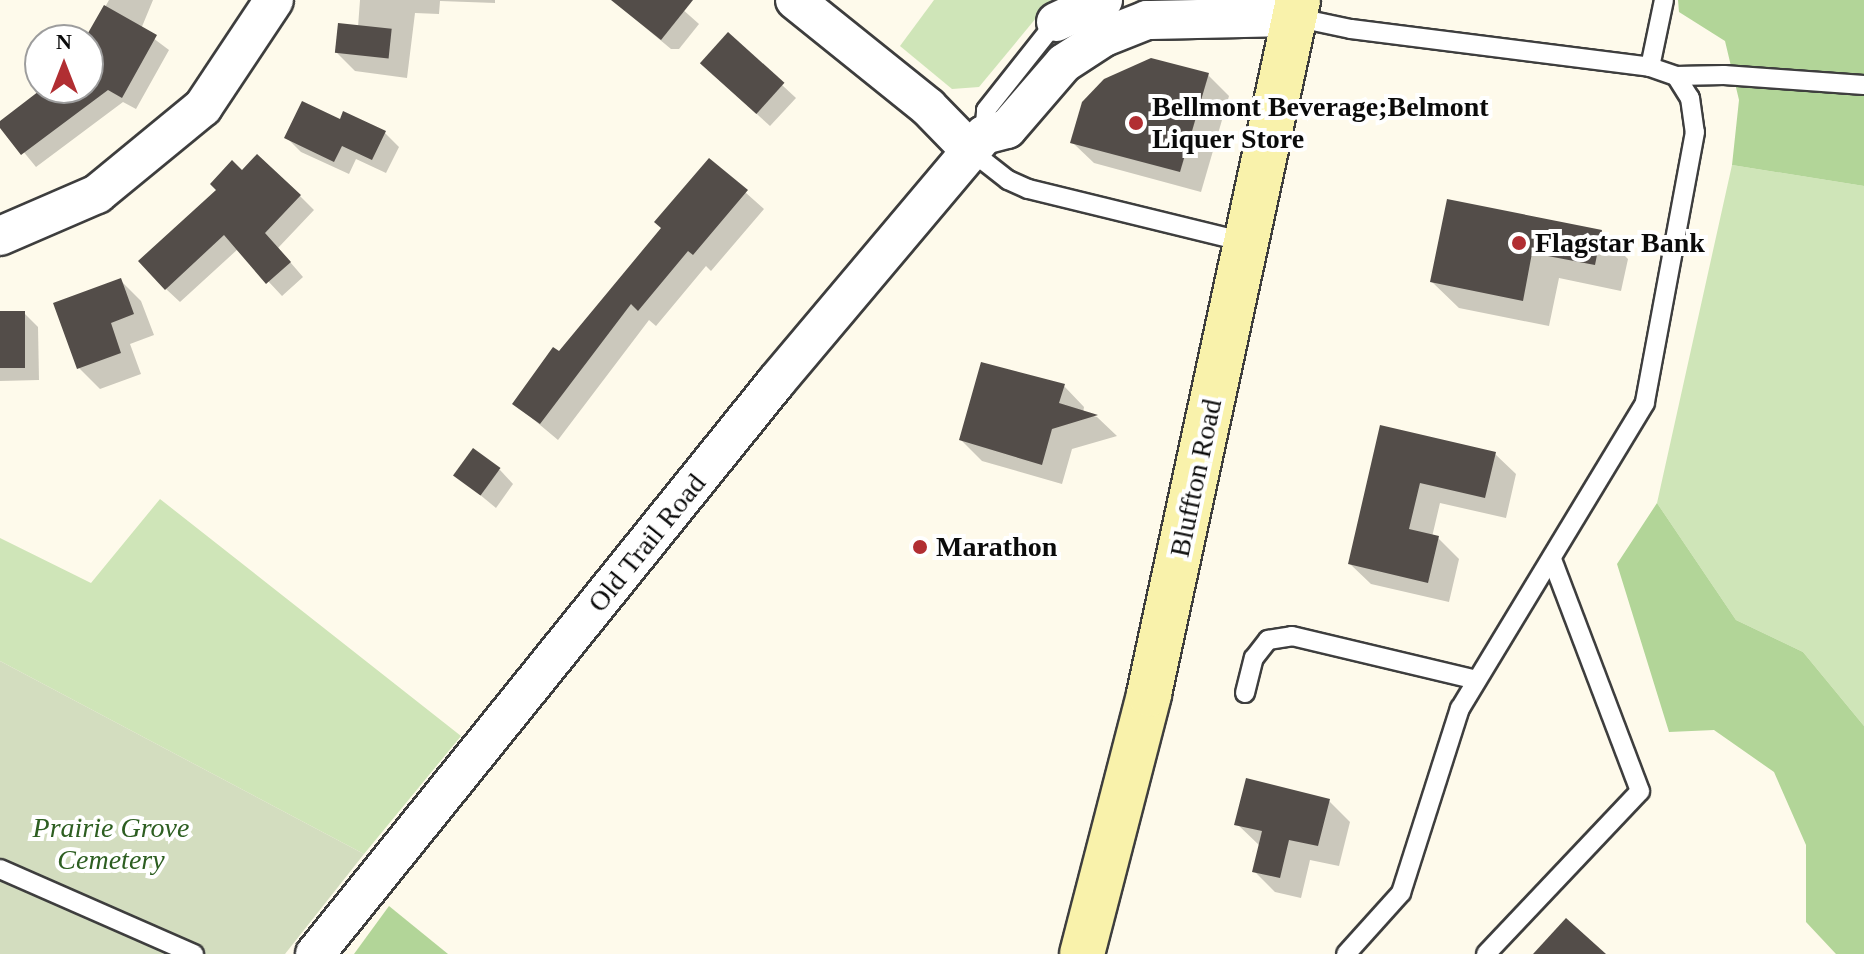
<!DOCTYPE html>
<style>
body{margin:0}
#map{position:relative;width:1864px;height:954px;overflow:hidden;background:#fefaeb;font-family:"Times New Roman",serif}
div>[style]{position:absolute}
.green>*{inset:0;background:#cfe5b8}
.forest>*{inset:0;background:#b2d598}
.cemetery>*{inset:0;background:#d3ddbf}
.shadow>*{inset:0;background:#0003}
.building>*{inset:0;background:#534d49;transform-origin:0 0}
.roads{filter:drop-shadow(2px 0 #3e3e3e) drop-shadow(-2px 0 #3e3e3e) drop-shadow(0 2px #3e3e3e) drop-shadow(0 -2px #3e3e3e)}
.service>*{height:18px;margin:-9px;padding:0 9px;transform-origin:9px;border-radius:9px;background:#fff}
.minor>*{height:38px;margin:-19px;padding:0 19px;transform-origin:19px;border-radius:19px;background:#fff}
.secondary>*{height:44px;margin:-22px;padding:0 22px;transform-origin:22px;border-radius:22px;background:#f9f2ab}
.dots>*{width:22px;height:22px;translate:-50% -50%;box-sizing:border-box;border:4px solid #fff;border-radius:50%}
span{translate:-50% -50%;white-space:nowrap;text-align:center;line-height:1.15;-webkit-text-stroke:8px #fff;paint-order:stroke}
.poi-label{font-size:28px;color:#0b0b0b;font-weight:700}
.left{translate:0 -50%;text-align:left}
.street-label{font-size:28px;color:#0b0b0b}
.park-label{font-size:28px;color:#2d5e21;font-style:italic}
.north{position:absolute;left:24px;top:24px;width:80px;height:80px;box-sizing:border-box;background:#fff;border:2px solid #9d9d9d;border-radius:50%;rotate:0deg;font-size:22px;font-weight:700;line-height:32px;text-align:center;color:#0b0b0b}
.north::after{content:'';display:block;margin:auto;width:28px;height:36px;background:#b12e32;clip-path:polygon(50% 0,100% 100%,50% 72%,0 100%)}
</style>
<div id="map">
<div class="green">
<div style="clip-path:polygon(934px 0,1051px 0,979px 87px,952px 89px,900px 46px)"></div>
<div style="clip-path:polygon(1732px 165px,1864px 186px,1864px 726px,1803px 652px,1736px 620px,1657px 503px)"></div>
<div style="clip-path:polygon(160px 499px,461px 736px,364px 854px,0 661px,0 538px,91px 583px)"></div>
</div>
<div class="forest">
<div style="clip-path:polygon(1678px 0,1864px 0,1864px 186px,1732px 165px,1739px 100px,1725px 41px,1679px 12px)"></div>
<div style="clip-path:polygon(1657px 503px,1736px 620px,1803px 652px,1864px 726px,1864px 954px,1836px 954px,1806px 922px,1806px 845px,1774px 772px,1714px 730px,1669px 732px,1617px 564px)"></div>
<div style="clip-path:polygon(389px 906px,448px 954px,354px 954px)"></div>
</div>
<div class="cemetery">
<div style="clip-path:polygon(0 661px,364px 854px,285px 954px,0 954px)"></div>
</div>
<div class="shadow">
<div style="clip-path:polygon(109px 0,153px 0,141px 29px,169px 50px,136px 109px,123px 102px,36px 167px,0 123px,47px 88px,88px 88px,88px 75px,100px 53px,87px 39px)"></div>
<div style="clip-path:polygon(360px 0,495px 0,495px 3px,440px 1px,439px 14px,415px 13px,407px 78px,355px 71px,336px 52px,358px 27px)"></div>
<div style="clip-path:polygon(612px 0,672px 0,699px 24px,679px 49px,671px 49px)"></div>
<div style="clip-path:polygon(1208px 75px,1229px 96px,1201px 192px,1094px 163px,1073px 143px)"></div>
<div style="clip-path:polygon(716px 77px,782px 85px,796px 98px,770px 126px)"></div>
<div style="clip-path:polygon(340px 121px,385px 133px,399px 147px,386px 173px,356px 159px,349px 174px,301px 152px,287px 138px)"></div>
<div style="clip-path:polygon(709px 160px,764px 209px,711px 271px,706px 266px,656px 326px,649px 320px,558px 440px,515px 404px,663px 229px)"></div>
<div style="clip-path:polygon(242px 173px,300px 196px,314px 210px,278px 248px,303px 277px,282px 296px,238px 249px,180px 302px,166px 289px)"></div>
<div style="clip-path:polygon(1601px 232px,1628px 259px,1621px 291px,1559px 278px,1549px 326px,1459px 308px,1432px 282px)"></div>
<div style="clip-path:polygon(121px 281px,141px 301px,154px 335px,130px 344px,141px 374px,100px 389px,79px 368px)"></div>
<div style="clip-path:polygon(0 313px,24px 313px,38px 327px,39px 380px,0 381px)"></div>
<div style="clip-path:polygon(1064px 386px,1084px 407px,1083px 413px,1097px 417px,1117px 436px,1072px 449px,1062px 484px,982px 461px,961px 440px)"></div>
<div style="clip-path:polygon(1381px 427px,1495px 454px,1516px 474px,1506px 518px,1440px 503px,1432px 537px,1438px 538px,1459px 559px,1449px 602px,1371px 584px,1350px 564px)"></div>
<div style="clip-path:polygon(500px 470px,513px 484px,496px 508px,456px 475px)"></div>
<div style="clip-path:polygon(1329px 801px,1350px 822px,1339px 866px,1310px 860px,1301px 898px,1275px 892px,1254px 871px,1260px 846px,1237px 824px)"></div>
</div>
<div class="building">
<div style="clip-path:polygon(611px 0,693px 0,661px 40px)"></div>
<div style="clip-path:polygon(104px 5px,157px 35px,122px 98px,108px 90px,21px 155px,0 128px,0 121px,43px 88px,88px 88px,88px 71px,100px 49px,84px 40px)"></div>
<div style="left:338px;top:23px;width:54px;height:30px;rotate:6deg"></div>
<div style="left:728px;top:32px;width:76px;height:42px;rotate:42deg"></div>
<div style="clip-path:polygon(1151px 58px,1209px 73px,1180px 172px,1070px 143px,1082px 102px,1104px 79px)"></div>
<div style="clip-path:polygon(302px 101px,340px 119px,343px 111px,386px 131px,372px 160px,342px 146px,334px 162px,284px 138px)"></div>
<div style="clip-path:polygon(257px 154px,301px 195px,265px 233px,291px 262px,266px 284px,224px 235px,165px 290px,138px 261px,216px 190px,210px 184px,232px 160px,242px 170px)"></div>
<div style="clip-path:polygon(709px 158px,748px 190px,693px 255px,688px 251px,638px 311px,631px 304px,540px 424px,512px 404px,553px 347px,559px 351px,661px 228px,654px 222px)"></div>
<div style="clip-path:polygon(1447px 199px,1602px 230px,1595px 265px,1532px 253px,1523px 301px,1430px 282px)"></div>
<div style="clip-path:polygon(121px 278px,134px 314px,111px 323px,121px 353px,77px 369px,53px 303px)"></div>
<div style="left:0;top:311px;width:25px;height:57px"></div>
<div style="clip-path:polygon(981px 362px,1065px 384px,1059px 403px,1098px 415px,1052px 429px,1042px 465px,959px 440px)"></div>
<div style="clip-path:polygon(1380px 425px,1496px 452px,1485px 498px,1420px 483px,1409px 529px,1439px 536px,1428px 583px,1348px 564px)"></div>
<div style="left:473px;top:448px;width:34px;height:34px;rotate:36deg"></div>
<div style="clip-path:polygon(1246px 778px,1330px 799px,1318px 846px,1289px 840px,1280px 878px,1252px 872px,1262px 831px,1234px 825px)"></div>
<div style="clip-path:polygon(1566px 918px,1606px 954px,1533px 954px)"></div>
</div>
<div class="roads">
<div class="service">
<div style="left:1294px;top:17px;width:58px;rotate:11.9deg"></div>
<div style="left:1351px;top:29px;width:301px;rotate:7.2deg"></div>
<div style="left:1650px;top:67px;width:28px;rotate:19deg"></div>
<div style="left:1676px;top:76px;width:26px;rotate:58deg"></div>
<div style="left:1690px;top:98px;width:34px;rotate:82deg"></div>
<div style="left:1695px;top:132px;width:276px;rotate:100.5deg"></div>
<div style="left:1645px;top:403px;width:357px;rotate:121.2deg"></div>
<div style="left:1460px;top:708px;width:194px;rotate:107.7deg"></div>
<div style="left:1401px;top:893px;width:82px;rotate:132deg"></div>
<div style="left:1650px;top:67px;width:68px;rotate:-78.2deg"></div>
<div style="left:1676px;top:76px;width:48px;rotate:-1.2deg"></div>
<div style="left:1724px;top:75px;width:140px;rotate:4.1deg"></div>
<div style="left:984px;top:135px;width:25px;rotate:-85deg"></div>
<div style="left:986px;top:110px;width:117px;rotate:-51.6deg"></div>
<div style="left:971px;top:151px;width:47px;rotate:38.1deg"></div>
<div style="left:1008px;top:180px;width:22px;rotate:24deg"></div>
<div style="left:1028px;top:189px;width:224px;rotate:13.7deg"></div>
<div style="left:1245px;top:693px;width:36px;rotate:-76deg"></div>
<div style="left:1254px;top:658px;width:23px;rotate:-52deg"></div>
<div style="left:1268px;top:640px;width:24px;rotate:-9deg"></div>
<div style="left:1292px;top:636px;width:190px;rotate:13.4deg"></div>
<div style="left:0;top:869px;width:212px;rotate:23.7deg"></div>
<div style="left:1486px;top:954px;width:224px;rotate:-46.6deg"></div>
<div style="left:1640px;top:791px;width:248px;rotate:-110.8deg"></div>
</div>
<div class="minor">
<div style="left:795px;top:0;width:171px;rotate:38.8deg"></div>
<div style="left:928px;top:107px;width:62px;rotate:45.7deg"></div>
<div style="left:1056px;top:22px;width:52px;rotate:-25.1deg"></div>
<div style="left:0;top:236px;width:106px;rotate:-23.4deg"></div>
<div style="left:97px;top:194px;width:137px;rotate:-39.4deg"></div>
<div style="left:203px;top:107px;width:128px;rotate:-56.4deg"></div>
<div style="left:315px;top:954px;width:735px;rotate:-51.13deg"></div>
<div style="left:776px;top:382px;width:323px;rotate:-49.9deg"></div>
<div style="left:984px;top:135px;width:24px;rotate:-15deg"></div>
<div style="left:1007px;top:129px;width:87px;rotate:-49.2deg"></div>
<div style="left:1064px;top:63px;width:48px;rotate:-33deg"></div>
<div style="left:1104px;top:37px;width:46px;rotate:-21.6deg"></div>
<div style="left:1147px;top:20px;width:147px;rotate:-1.2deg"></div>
</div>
<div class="secondary">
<div style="left:1082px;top:954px;width:268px;rotate:-75.5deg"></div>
<div style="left:1149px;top:694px;width:710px;rotate:-77.88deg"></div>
</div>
</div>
<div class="dots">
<div style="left:1136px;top:123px;background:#b12e32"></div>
<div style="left:1519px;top:243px;background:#b12e32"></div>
<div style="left:920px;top:547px;background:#b12e32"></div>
</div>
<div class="poi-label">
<span class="left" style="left:1152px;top:123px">Bellmont Beverage;Belmont<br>Liquer Store</span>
<span class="left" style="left:1535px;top:243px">Flagstar Bank</span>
<span class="left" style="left:936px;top:547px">Marathon</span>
</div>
<div class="street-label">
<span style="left:1196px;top:478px;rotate:-78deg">Bluffton Road</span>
<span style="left:647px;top:543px;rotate:-51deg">Old Trail Road</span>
</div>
<div class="park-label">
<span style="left:111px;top:844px">Prairie Grove<br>Cemetery</span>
</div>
<div class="north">N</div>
</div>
